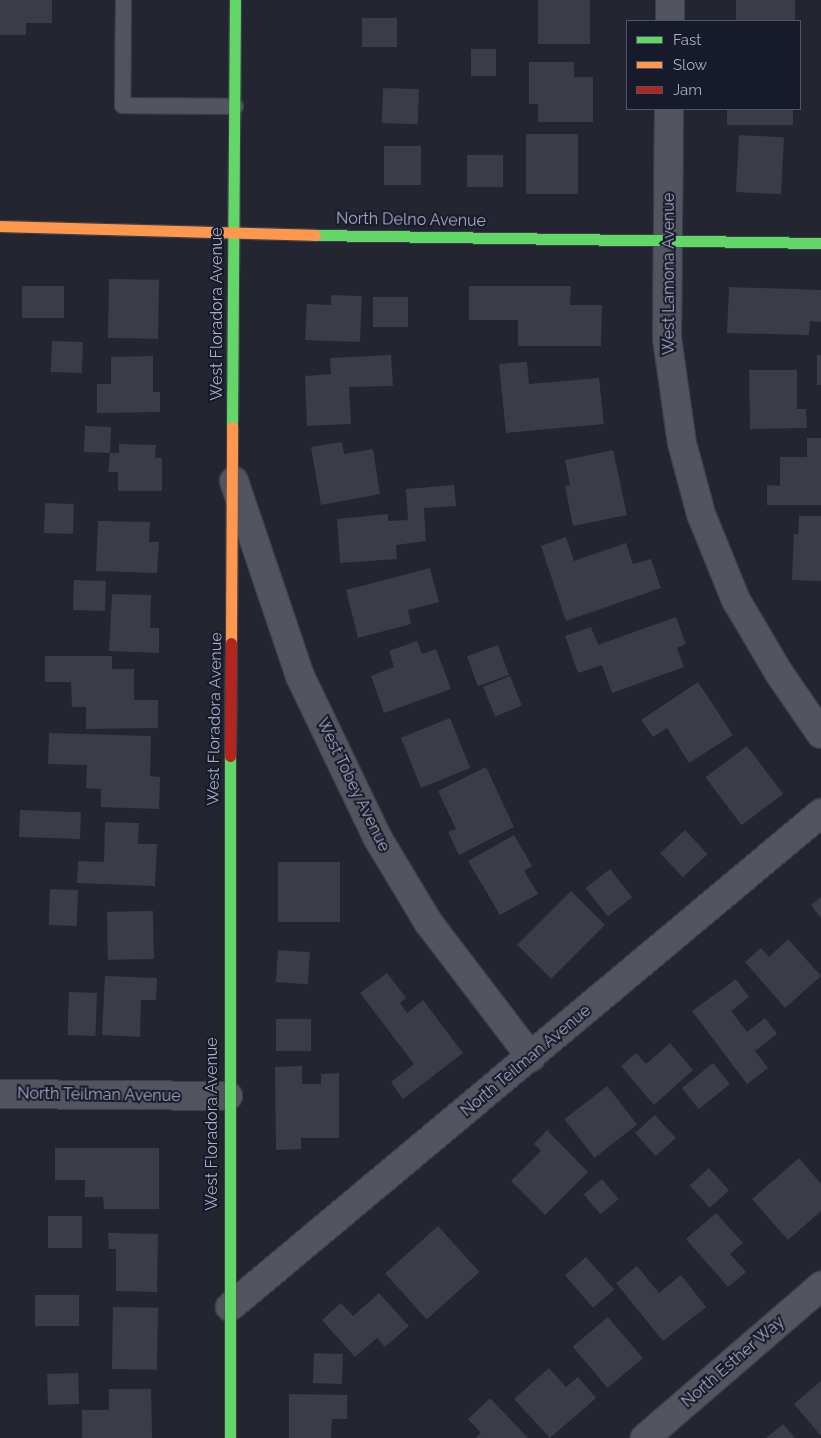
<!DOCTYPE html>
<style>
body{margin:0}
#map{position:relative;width:821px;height:1438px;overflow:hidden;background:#232530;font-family:Raleway,sans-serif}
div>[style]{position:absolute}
.building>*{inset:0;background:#3b3c47;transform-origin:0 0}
.roads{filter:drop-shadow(1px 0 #3d3f48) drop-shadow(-1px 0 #3d3f48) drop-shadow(0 1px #3d3f48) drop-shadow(0 -1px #3d3f48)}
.lane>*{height:15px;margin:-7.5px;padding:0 7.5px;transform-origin:7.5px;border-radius:7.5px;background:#52545f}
.street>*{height:28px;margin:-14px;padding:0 14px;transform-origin:14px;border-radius:14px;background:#52545f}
.fast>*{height:11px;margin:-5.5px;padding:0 5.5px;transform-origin:5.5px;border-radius:5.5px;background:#63d668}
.slow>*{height:11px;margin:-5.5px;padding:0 5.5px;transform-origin:5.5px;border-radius:5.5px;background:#ff974d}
.jam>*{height:11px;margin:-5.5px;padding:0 5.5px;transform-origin:5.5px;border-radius:5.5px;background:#b3261e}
span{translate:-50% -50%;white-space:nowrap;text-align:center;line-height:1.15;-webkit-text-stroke:4px #161a2a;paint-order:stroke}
.street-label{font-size:16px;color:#aaadc4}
.legend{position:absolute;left:626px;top:20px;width:175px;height:90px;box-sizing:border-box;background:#161a2a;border:1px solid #515568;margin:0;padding:6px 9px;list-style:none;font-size:15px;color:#aaadc4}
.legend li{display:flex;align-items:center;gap:10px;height:25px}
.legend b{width:25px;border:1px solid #515568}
</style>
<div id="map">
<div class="building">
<div style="clip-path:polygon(0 0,52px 0,52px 23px,26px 23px,26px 35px,0 35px)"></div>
<div style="left:538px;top:0;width:52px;height:44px"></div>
<div style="left:736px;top:0;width:59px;height:21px"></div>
<div style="left:362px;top:18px;width:35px;height:29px"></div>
<div style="left:471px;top:49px;width:25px;height:27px"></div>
<div style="clip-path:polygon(529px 62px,574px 62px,574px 77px,593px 77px,593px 122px,538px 122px,538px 104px,529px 104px)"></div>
<div style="left:383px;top:88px;width:36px;height:35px;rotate:2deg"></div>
<div style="left:727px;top:109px;width:66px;height:16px"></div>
<div style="left:578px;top:134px;width:60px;height:52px;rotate:90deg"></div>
<div style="left:739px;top:135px;width:45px;height:57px;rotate:3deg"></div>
<div style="left:384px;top:146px;width:37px;height:39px"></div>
<div style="left:467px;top:155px;width:36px;height:32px"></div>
<div style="left:109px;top:279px;width:50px;height:59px;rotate:1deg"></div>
<div style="left:22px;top:286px;width:42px;height:32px"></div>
<div style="clip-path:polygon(469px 286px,571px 286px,570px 305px,602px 305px,601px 346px,518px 346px,518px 320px,469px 320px)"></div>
<div style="clip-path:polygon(729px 287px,821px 290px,821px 322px,810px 321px,809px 335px,727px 333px)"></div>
<div style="clip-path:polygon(331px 295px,362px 296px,360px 342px,305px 340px,307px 304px,331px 305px)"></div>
<div style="left:408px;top:297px;width:30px;height:35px;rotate:90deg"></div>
<div style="left:52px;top:341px;width:31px;height:31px;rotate:2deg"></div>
<div style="clip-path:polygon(391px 355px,393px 386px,349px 387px,351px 424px,307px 426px,305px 376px,331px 374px,330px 358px)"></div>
<div style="left:817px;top:355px;width:4px;height:30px"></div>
<div style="clip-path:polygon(153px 356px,153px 392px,160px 392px,160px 412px,97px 413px,97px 384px,111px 384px,111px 357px)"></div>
<div style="clip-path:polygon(527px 362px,529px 384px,599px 378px,604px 424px,506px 433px,499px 364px)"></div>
<div style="clip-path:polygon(749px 370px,797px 370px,797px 409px,806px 409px,807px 428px,750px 429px)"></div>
<div style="clip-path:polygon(85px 426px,111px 427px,110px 453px,119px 453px,119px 444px,156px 445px,155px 458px,162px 458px,162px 491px,118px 491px,118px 472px,108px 472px,110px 453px,84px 452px)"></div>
<div style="clip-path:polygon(807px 438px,821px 438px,821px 505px,767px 505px,767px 485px,780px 486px,780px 457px,807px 457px)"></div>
<div style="clip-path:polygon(342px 442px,344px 454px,373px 449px,380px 494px,321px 505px,311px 447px)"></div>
<div style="clip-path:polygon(613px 450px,627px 515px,573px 526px,565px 486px,570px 485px,565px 460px)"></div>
<div style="clip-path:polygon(454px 485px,456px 506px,424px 508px,426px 541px,396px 545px,397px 559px,340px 563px,337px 519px,388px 514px,388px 521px,408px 520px,406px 489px)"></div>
<div style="left:45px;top:503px;width:29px;height:30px;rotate:2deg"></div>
<div style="clip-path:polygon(799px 516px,821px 516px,821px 581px,792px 580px,794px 534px,798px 534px)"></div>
<div style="clip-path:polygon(98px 521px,150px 522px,149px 542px,159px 542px,157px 573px,96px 571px)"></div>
<div style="clip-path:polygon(566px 537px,574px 561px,626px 543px,633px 564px,651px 559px,661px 588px,566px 621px,541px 546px)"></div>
<div style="clip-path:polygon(430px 568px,439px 602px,408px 610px,411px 624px,358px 638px,346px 590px)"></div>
<div style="left:74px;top:580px;width:32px;height:30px;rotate:2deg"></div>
<div style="clip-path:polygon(112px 594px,151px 595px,150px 628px,159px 628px,159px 653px,109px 651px)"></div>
<div style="clip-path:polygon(676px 617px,686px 644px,677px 648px,684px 667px,612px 693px,602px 665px,578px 673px,565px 636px,591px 627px,598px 645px)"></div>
<div style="clip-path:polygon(417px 641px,422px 654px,436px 649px,451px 689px,384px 713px,371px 676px,394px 667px,389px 651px)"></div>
<div style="left:498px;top:645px;width:32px;height:33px;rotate:70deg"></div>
<div style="clip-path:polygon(45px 656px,112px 656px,112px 669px,134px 669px,134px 700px,158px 700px,158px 728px,86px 729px,86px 707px,72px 707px,71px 682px,45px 682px)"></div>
<div style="left:510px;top:676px;width:32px;height:29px;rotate:68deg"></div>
<div style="clip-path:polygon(698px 682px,733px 735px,689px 763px,667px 728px,653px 737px,641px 720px)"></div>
<div style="left:450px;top:718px;width:54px;height:53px;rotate:68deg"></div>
<div style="clip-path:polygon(49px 733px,151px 736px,150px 776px,160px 777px,159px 809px,101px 807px,101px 789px,86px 788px,87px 765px,48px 764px)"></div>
<div style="left:747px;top:746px;width:60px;height:52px;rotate:53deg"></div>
<div style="clip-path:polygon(486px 767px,514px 827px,459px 855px,448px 832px,456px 829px,438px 791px)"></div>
<div style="left:20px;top:810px;width:61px;height:27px;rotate:2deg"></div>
<div style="clip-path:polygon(105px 822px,139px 823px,138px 844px,157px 844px,155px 886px,77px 883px,78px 861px,104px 862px)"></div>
<div style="left:685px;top:830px;width:33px;height:34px;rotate:47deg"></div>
<div style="clip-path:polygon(514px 835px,532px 866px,524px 871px,538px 894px,500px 915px,468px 861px)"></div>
<div style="left:340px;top:862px;width:60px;height:62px;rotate:90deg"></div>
<div style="left:610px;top:869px;width:36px;height:31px;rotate:52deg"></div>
<div style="left:50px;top:889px;width:28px;height:36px;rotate:2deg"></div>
<div style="left:571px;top:891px;width:48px;height:76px;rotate:45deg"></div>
<div style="clip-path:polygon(821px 897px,821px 918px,811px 905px)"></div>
<div style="left:153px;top:911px;width:48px;height:46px;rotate:89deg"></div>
<div style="clip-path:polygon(788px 939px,821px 976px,785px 1008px,745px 962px,761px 948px,769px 957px)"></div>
<div style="left:278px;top:950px;width:32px;height:32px;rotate:4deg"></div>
<div style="clip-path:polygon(387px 973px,406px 998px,400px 1003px,407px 1013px,423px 1000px,463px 1053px,403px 1099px,391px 1082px,414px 1064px,360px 993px)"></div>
<div style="clip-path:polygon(105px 976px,157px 978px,156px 1000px,141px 1000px,140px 1037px,102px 1035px)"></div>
<div style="clip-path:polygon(736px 979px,749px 997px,731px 1011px,747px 1032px,765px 1018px,777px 1034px,755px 1051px,768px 1068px,747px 1084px,692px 1011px)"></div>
<div style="left:69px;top:992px;width:28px;height:43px;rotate:2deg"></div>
<div style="left:276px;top:1019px;width:35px;height:32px"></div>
<div style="clip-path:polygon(670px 1043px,693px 1070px,654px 1105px,621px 1066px,636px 1053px,646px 1064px)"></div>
<div style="left:713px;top:1063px;width:27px;height:40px;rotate:51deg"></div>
<div style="clip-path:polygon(302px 1066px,302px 1084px,321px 1084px,321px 1074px,339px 1073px,339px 1138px,301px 1138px,301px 1149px,276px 1150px,275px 1067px)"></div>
<div style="left:607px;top:1086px;width:49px;height:54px;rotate:52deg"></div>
<div style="left:655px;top:1115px;width:31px;height:27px;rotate:48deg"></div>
<div style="clip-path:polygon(547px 1130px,588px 1172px,545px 1215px,511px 1181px,541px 1151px,534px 1144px)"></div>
<div style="clip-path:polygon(55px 1148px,159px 1148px,159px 1209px,104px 1209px,103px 1197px,85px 1197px,85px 1180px,55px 1180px)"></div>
<div style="clip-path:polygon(799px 1158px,821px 1184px,821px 1211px,788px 1240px,752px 1199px)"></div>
<div style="left:709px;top:1168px;width:30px;height:26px;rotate:48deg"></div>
<div style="left:602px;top:1179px;width:26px;height:24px;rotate:50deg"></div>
<div style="clip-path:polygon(716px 1213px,743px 1243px,730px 1254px,746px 1272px,728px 1287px,686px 1239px)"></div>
<div style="left:48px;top:1216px;width:34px;height:32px"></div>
<div style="left:438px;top:1226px;width:62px;height:71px;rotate:48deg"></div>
<div style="clip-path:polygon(108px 1233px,158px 1234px,157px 1292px,116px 1291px,116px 1249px,109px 1249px)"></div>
<div style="left:586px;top:1257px;width:43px;height:28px;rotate:49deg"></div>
<div style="clip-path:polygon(637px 1266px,659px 1293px,681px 1275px,706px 1307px,663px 1341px,616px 1283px)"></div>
<div style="clip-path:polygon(379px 1293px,409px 1326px,385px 1347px,377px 1338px,355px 1357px,322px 1320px,341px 1303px,353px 1316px)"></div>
<div style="left:35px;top:1295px;width:44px;height:31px"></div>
<div style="left:113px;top:1307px;width:45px;height:62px;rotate:1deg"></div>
<div style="left:608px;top:1317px;width:54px;height:46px;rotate:50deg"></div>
<div style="left:314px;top:1353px;width:29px;height:30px;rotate:2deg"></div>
<div style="clip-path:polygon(549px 1368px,566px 1387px,578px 1377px,596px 1398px,550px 1438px,514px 1399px)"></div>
<div style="left:78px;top:1373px;width:31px;height:31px;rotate:88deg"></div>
<div style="clip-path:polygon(821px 1381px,821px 1436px,794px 1404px)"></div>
<div style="clip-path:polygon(109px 1389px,151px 1389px,152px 1438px,82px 1438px,82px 1410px,109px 1410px)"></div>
<div style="clip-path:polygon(289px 1394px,347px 1395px,347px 1419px,332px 1419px,331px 1438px,289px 1438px)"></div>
<div style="clip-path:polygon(490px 1398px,528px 1438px,475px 1438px,481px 1433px,468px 1419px)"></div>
<div style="clip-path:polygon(783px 1424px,795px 1438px,766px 1438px)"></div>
</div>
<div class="roads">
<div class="lane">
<div style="left:123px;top:0;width:105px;rotate:90.5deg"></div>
<div style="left:122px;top:105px;width:113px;rotate:0.5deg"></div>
</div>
<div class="street">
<div style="left:670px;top:21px;width:21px;rotate:-90deg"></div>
<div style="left:669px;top:109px;width:229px;rotate:90.5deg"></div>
<div style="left:667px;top:338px;width:106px;rotate:81.9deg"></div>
<div style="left:682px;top:443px;width:73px;rotate:75deg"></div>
<div style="left:701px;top:514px;width:93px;rotate:67.9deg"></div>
<div style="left:736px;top:600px;width:85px;rotate:59.5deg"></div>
<div style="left:779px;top:673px;width:74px;rotate:55.5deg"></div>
<div style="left:234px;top:481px;width:206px;rotate:71.3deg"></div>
<div style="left:300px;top:676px;width:178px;rotate:64.4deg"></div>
<div style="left:377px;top:837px;width:99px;rotate:59deg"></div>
<div style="left:428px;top:922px;width:170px;rotate:52.7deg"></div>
<div style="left:0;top:1094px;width:228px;rotate:0.5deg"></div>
<div style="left:230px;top:1307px;width:770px;rotate:-39.89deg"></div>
<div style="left:645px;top:1438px;width:233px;rotate:-40.8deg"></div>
</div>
<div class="fast">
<div style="left:315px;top:235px;width:506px;rotate:0.91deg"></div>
<div style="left:232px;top:427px;width:427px;rotate:-89.6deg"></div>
<div style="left:230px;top:1438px;width:682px;rotate:-90deg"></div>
</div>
<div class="slow">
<div style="left:0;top:226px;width:315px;rotate:1.6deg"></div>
<div style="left:231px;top:643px;width:216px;rotate:-89.7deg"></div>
</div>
<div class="jam">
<div style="left:230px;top:756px;width:113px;rotate:-89.5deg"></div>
</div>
</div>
<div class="street-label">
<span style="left:411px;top:220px;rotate:1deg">North Delno Avenue</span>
<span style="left:669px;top:274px;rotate:-90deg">West Lamona Avenue</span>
<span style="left:217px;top:314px;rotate:-90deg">West Floradora Avenue</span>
<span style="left:215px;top:719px;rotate:-89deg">West Floradora Avenue</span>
<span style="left:353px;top:785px;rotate:64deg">West Tobey Avenue</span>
<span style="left:526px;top:1061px;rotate:-40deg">North Teilman Avenue</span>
<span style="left:99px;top:1095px;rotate:1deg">North Teilman Avenue</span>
<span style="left:212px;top:1124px;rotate:-90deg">West Floradora Avenue</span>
<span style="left:733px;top:1362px;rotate:-41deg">North Esther Way</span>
</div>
<ul class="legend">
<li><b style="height:6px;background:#63d668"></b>Fast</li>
<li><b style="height:6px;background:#ff974d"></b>Slow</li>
<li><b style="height:6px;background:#b3261e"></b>Jam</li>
</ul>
</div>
